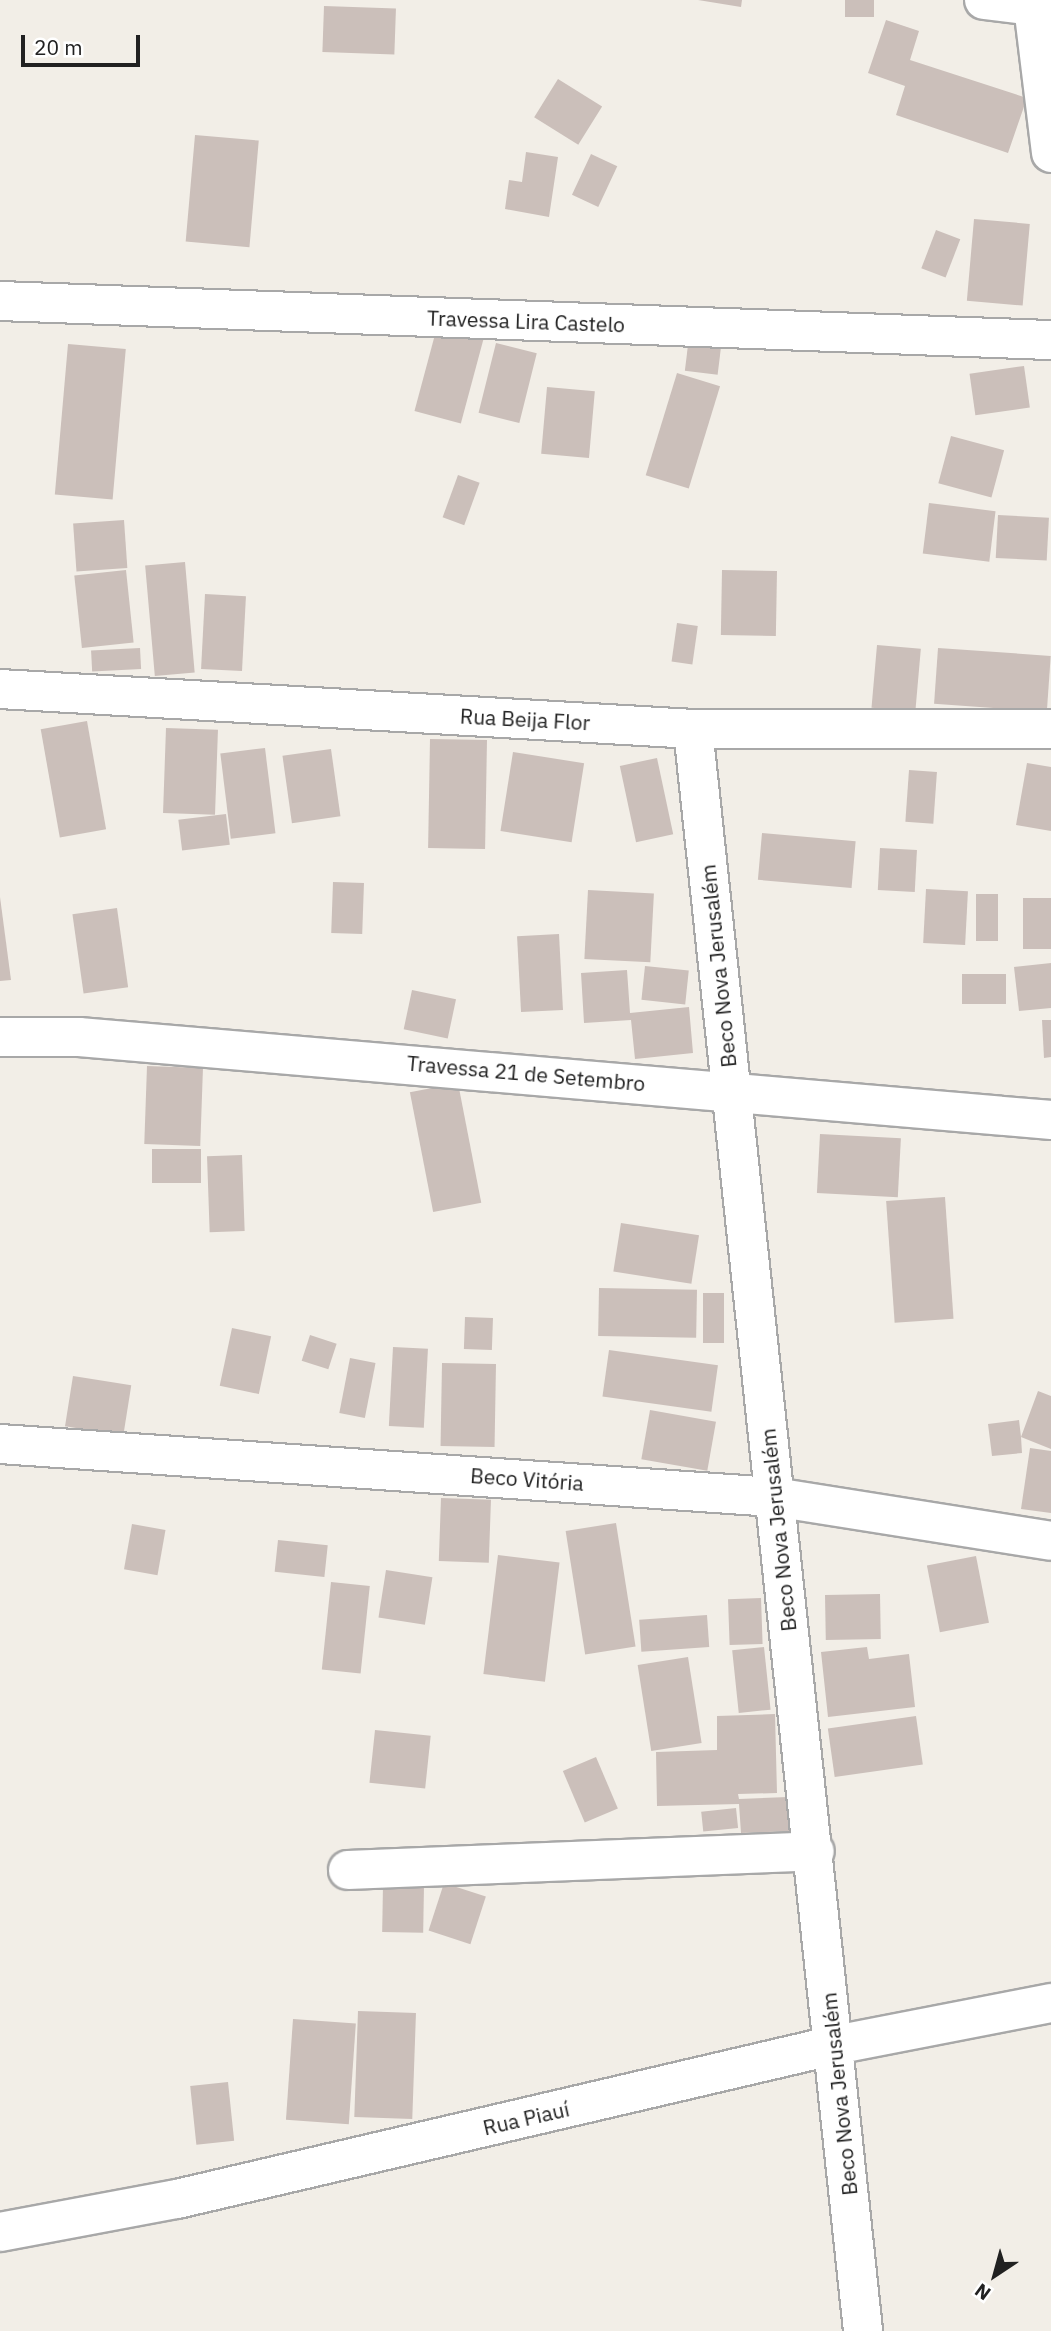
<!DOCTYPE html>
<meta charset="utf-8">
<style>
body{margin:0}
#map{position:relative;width:1051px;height:2331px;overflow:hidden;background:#f2eee7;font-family:"IBM Plex Sans",sans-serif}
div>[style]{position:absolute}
.building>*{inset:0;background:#cbbfba;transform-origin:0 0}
.roads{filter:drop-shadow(2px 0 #a8a8a8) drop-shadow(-2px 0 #a8a8a8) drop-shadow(0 2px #a8a8a8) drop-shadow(0 -2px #a8a8a8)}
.street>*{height:38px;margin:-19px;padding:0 19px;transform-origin:19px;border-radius:19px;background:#fff}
span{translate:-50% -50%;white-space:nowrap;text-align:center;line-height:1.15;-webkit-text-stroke:5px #fff;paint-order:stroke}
.street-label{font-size:21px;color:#212121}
.north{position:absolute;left:960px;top:2240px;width:70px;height:70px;-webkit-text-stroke:5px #fff;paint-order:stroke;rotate:216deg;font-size:19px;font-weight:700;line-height:28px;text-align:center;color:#212121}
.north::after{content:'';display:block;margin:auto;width:24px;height:32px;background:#212121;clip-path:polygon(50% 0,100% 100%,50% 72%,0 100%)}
.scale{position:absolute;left:21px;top:35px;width:119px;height:32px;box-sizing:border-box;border:4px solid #212121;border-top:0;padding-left:9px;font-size:21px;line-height:24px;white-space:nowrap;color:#212121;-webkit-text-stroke:5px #fff;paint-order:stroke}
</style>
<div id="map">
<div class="building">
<div style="clip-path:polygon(698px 0,742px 0,741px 7px)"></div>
<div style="left:845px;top:0;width:29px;height:17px"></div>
<div style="left:324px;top:6px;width:72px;height:46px;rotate:2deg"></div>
<div style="clip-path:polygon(886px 20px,919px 31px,910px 60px,1027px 98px,1008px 153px,896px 115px,905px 86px,868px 73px)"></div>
<div style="left:558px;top:79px;width:52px;height:45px;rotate:32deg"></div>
<div style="left:195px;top:135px;width:64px;height:107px;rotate:5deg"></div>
<div style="clip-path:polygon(526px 152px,558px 157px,549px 217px,505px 209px,509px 180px,522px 182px)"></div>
<div style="left:591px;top:154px;width:29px;height:45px;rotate:25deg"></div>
<div style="left:974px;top:219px;width:56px;height:82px;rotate:5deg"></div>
<div style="left:936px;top:230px;width:26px;height:41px;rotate:21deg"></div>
<div style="left:437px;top:327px;width:48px;height:87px;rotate:15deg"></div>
<div style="left:689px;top:337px;width:33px;height:34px;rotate:7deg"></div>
<div style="left:496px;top:343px;width:42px;height:72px;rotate:14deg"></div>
<div style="left:68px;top:344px;width:58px;height:151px;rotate:5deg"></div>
<div style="left:1024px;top:366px;width:42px;height:55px;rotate:82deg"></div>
<div style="left:677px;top:373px;width:45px;height:107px;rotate:17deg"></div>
<div style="left:547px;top:387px;width:48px;height:67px;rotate:5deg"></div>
<div style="left:951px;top:436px;width:55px;height:49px;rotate:15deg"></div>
<div style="left:458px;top:475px;width:23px;height:45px;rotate:20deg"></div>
<div style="left:929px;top:503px;width:67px;height:51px;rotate:7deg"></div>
<div style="left:998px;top:515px;width:51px;height:43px;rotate:3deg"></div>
<div style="left:124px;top:520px;width:48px;height:51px;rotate:86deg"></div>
<div style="left:185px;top:562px;width:111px;height:40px;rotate:85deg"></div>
<div style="left:126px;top:570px;width:73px;height:52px;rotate:84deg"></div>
<div style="left:722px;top:570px;width:55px;height:65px;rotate:1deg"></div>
<div style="left:205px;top:594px;width:41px;height:75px;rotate:3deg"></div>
<div style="left:677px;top:623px;width:21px;height:39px;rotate:8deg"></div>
<div style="left:877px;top:645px;width:44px;height:63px;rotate:5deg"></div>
<div style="left:140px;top:648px;width:21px;height:49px;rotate:87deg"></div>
<div style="left:938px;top:648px;width:113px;height:56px;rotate:4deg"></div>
<div style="left:87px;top:721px;width:110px;height:47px;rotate:80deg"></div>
<div style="left:166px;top:728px;width:52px;height:85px;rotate:2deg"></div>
<div style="left:430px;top:739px;width:57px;height:109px;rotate:1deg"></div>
<div style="left:265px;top:748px;width:86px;height:45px;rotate:83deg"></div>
<div style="left:331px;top:749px;width:68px;height:49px;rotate:82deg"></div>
<div style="left:513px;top:752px;width:72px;height:80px;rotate:9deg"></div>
<div style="left:657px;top:758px;width:78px;height:38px;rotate:78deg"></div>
<div style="clip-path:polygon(1027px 763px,1051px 767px,1051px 831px,1016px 825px)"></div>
<div style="left:909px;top:770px;width:28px;height:52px;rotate:4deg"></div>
<div style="left:226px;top:814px;width:31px;height:48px;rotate:83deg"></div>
<div style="left:762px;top:833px;width:94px;height:47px;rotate:5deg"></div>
<div style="left:880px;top:848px;width:37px;height:42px;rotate:3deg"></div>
<div style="left:333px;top:882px;width:31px;height:51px;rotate:2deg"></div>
<div style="left:926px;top:889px;width:42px;height:54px;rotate:3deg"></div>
<div style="left:588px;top:890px;width:66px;height:69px;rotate:3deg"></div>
<div style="left:976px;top:894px;width:22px;height:47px"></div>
<div style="clip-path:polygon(0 897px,11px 980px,0 981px)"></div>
<div style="left:1051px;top:898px;width:51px;height:28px;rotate:90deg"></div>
<div style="left:117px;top:908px;width:80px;height:45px;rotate:82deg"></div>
<div style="left:559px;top:934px;width:76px;height:42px;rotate:87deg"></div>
<div style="clip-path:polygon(1051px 963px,1051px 1008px,1019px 1011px,1014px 967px)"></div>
<div style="left:645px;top:966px;width:44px;height:34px;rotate:6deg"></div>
<div style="clip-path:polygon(627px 970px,630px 1013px,689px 1007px,693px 1053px,635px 1059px,631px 1020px,584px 1023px,581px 973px)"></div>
<div style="left:962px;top:974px;width:44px;height:30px"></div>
<div style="left:412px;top:990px;width:45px;height:40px;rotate:12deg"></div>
<div style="clip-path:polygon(1042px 1020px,1051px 1020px,1051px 1057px,1044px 1058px)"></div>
<div style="left:147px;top:1066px;width:56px;height:78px;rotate:2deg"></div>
<div style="left:458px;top:1083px;width:122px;height:49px;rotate:79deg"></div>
<div style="left:820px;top:1134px;width:81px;height:59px;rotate:3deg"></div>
<div style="left:152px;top:1149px;width:49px;height:34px"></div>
<div style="left:242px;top:1155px;width:76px;height:35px;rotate:88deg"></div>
<div style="left:945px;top:1197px;width:122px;height:59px;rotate:86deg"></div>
<div style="left:621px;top:1223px;width:79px;height:49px;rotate:9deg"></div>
<div style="left:599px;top:1288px;width:98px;height:48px;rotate:1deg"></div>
<div style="left:703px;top:1293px;width:21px;height:50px"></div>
<div style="left:465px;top:1317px;width:28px;height:32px;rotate:2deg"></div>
<div style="left:232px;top:1328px;width:40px;height:59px;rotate:12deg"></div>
<div style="left:310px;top:1335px;width:28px;height:27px;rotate:18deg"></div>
<div style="left:393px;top:1347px;width:35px;height:79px;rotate:3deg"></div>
<div style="left:609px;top:1350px;width:110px;height:47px;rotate:8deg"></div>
<div style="left:350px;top:1358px;width:26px;height:56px;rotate:11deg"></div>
<div style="left:442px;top:1363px;width:54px;height:83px;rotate:1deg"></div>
<div style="left:73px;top:1376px;width:59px;height:51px;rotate:9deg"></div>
<div style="clip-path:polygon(1038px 1391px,1051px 1396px,1051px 1449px,1021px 1437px,1022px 1453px,992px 1456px,988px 1424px,1019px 1420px,1021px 1437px)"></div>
<div style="left:650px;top:1410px;width:67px;height:50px;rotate:10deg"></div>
<div style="clip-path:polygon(1030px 1448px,1051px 1451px,1051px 1513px,1021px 1509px)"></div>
<div style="left:441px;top:1498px;width:50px;height:63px;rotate:2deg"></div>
<div style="left:616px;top:1523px;width:125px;height:51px;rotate:81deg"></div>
<div style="left:132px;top:1524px;width:34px;height:46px;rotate:10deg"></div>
<div style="left:278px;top:1540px;width:50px;height:32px;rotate:6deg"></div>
<div style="left:498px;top:1555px;width:62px;height:120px;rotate:7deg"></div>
<div style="left:976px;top:1556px;width:68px;height:50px;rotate:79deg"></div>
<div style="left:386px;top:1570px;width:47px;height:48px;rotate:9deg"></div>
<div style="left:331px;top:1582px;width:39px;height:88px;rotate:6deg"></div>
<div style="left:880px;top:1594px;width:45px;height:55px;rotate:89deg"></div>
<div style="left:761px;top:1598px;width:46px;height:33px;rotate:88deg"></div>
<div style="left:707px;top:1615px;width:32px;height:68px;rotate:86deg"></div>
<div style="left:764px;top:1647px;width:63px;height:32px;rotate:84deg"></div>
<div style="clip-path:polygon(867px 1647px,869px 1659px,909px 1654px,915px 1707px,828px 1717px,821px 1652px)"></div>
<div style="left:688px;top:1657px;width:87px;height:51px;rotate:81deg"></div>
<div style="clip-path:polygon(775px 1714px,777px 1793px,738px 1794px,739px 1799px,788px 1797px,791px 1831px,741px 1833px,739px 1804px,657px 1806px,656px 1752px,717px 1750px,717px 1716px)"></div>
<div style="left:916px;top:1716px;width:49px;height:89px;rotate:82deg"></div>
<div style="left:375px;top:1730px;width:56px;height:53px;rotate:6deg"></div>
<div style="left:596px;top:1757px;width:56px;height:36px;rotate:67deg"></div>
<div style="left:736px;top:1808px;width:20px;height:35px;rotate:84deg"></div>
<div style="left:444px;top:1883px;width:44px;height:50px;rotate:18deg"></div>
<div style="left:383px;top:1885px;width:41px;height:47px;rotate:1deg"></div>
<div style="left:358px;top:2011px;width:58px;height:106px;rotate:2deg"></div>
<div style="left:293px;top:2019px;width:63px;height:101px;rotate:4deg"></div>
<div style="left:228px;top:2082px;width:59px;height:38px;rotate:84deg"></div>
</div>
<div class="roads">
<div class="street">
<div style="left:984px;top:0;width:49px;rotate:7deg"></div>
<div style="left:1033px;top:6px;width:7px;rotate:-63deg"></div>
<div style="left:1033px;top:6px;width:148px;rotate:83deg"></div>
<div style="left:0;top:301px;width:1052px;rotate:2.13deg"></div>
<div style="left:0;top:689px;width:694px;rotate:3.3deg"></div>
<div style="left:693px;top:729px;width:358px"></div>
<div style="left:693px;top:729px;width:1611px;rotate:83.94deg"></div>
<div style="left:0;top:1037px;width:79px"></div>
<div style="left:79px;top:1037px;width:976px;rotate:4.88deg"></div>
<div style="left:0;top:1444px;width:776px;rotate:3.92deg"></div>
<div style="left:774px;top:1497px;width:280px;rotate:9deg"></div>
<div style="left:348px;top:1870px;width:467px;rotate:-2.3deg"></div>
<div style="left:0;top:2232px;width:180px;rotate:-10.6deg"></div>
<div style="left:177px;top:2199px;width:676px;rotate:-13.17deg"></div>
<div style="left:835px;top:2045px;width:220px;rotate:-11deg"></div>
</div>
</div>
<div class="street-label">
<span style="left:526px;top:321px;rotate:2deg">Travessa Lira Castelo</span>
<span style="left:525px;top:719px;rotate:3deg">Rua Beija Flor</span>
<span style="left:718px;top:966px;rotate:-96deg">Beco Nova Jerusalém</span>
<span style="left:526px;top:1073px;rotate:5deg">Travessa 21 de Setembro</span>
<span style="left:527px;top:1479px;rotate:4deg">Beco Vitória</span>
<span style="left:778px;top:1530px;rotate:-96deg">Beco Nova Jerusalém</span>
<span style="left:839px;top:2094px;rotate:-96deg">Beco Nova Jerusalém</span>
<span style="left:526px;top:2118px;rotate:-13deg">Rua Piauí</span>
</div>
<div class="north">N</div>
<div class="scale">20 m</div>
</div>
